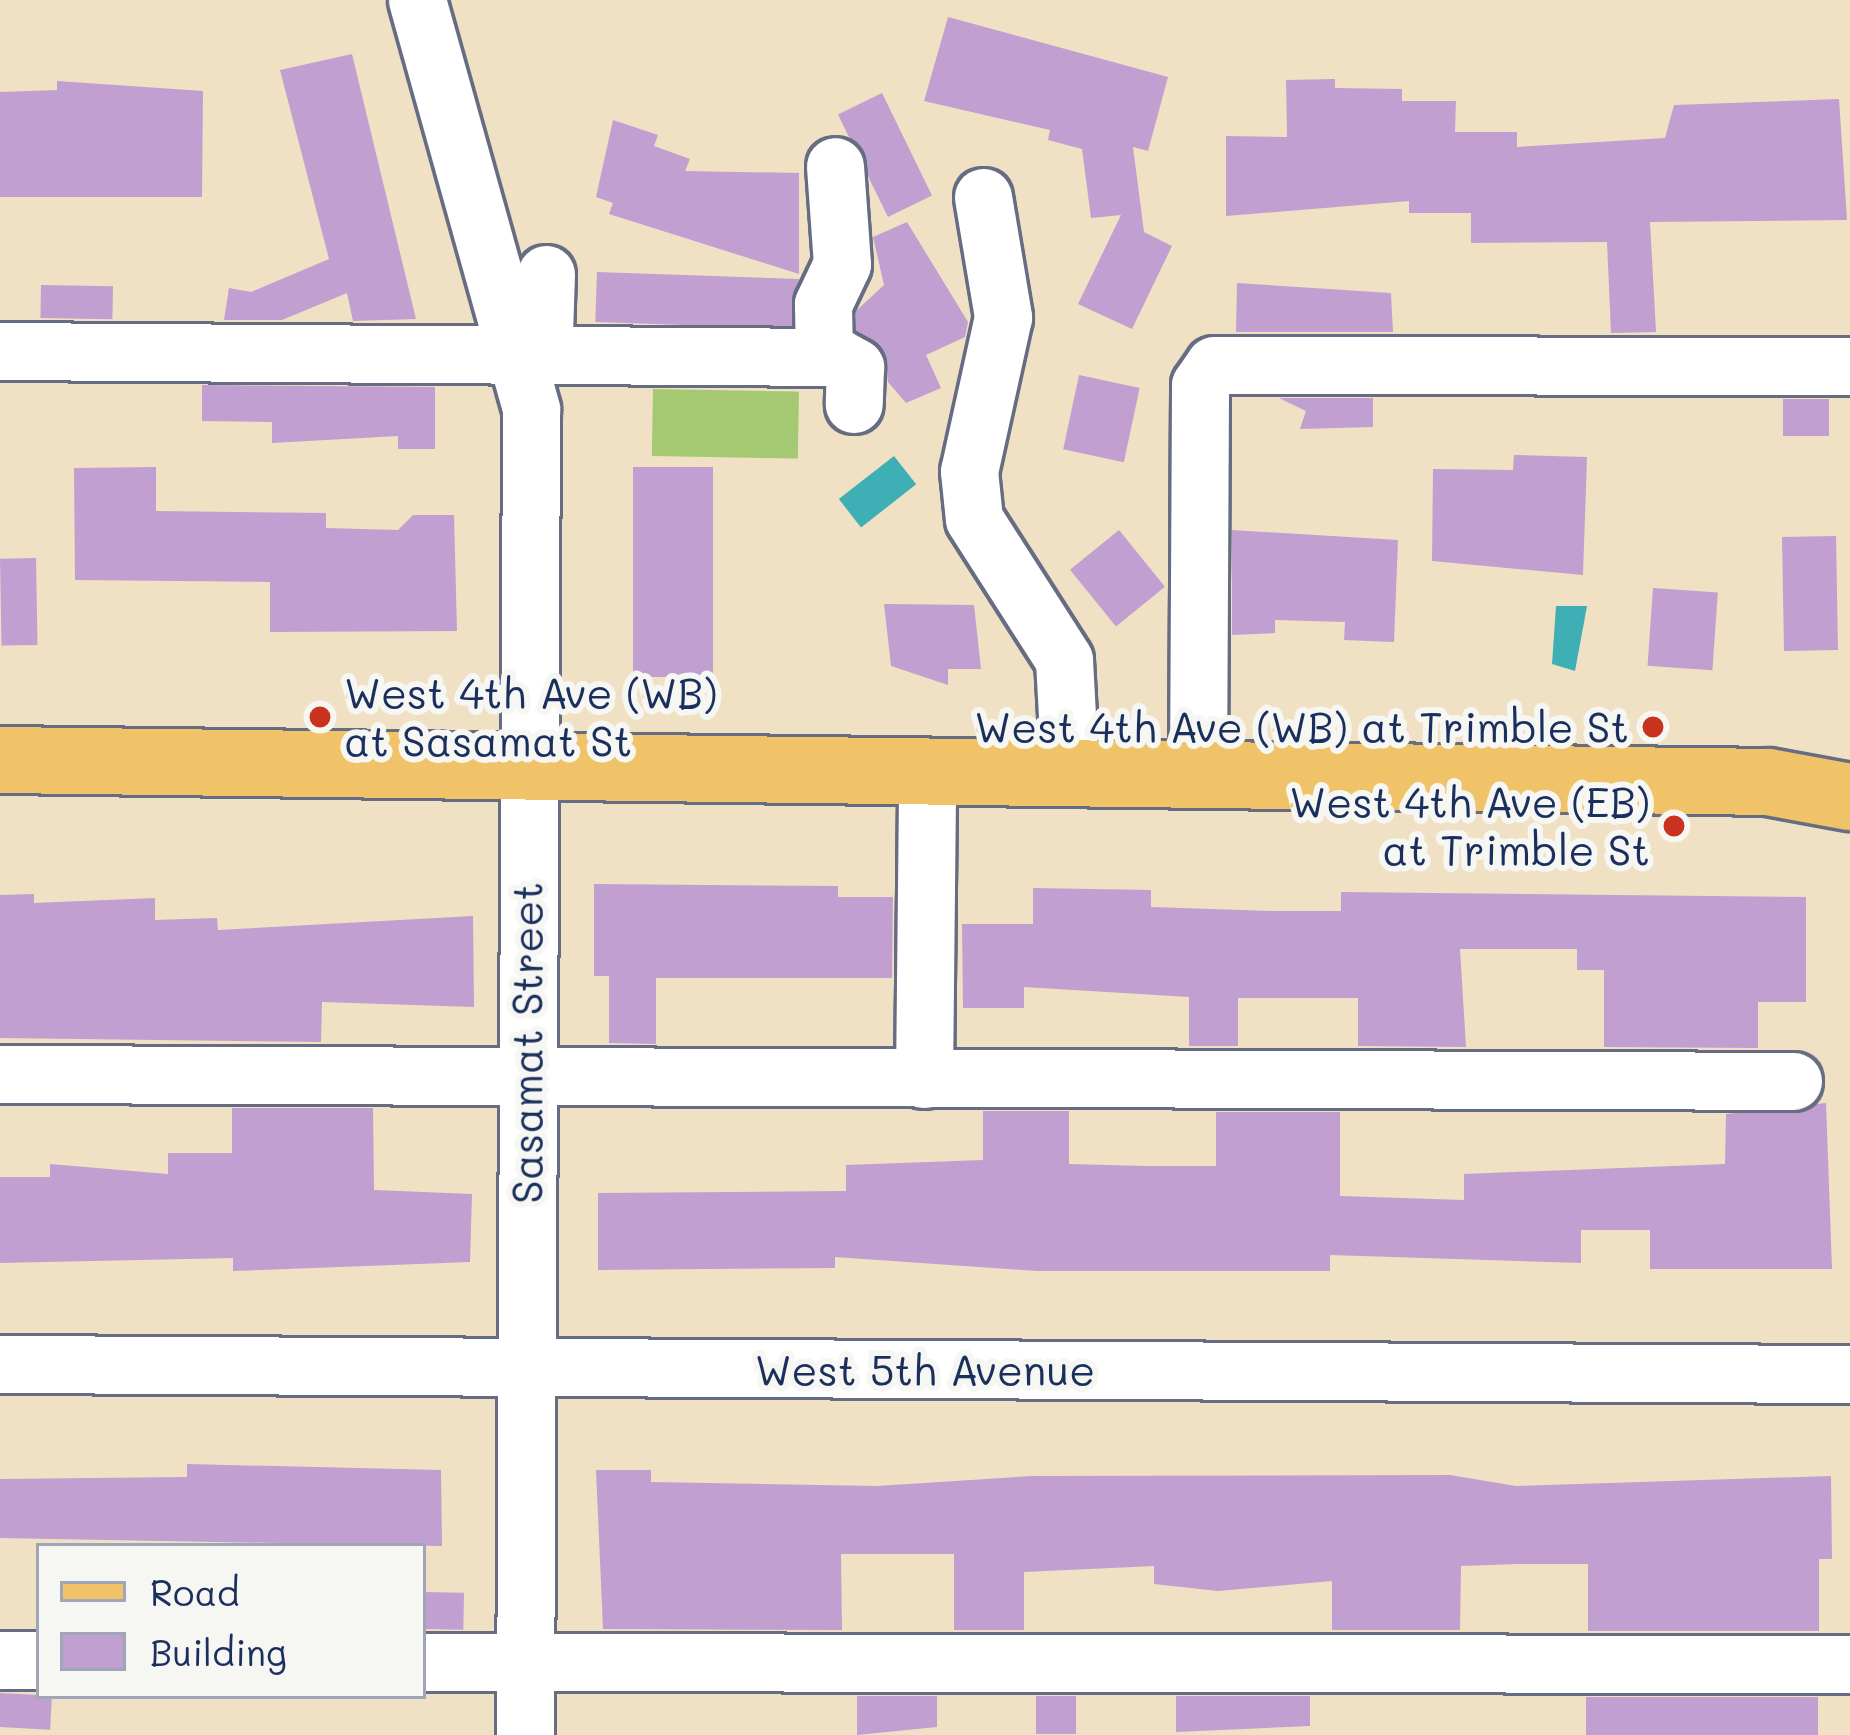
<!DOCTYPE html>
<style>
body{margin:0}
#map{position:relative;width:1850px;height:1735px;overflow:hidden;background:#f0e0c4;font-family:Mali,sans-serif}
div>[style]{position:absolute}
.green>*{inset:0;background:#a5c972;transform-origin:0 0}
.water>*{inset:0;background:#3dafb5;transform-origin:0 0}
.building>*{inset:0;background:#c19fd0;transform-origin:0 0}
.roads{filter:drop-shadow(3px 0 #666d82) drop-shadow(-3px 0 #666d82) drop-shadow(0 3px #666d82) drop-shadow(0 -3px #666d82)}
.minor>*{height:57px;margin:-28.5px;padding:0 28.5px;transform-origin:28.5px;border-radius:28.5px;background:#fff}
.major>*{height:66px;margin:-33px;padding:0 33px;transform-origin:33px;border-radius:33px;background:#f1c369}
.dots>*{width:33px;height:33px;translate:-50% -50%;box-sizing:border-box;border:6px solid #f6f6f2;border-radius:50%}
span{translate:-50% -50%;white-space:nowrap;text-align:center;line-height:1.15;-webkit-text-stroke:12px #f6f6f2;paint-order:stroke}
.poi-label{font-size:42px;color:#1b2f5e}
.left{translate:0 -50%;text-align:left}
.right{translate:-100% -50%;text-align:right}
.street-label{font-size:42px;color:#1b2f5e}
.legend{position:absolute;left:36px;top:1543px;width:390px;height:156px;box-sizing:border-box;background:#f6f6f2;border:3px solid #9ea6b7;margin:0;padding:15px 21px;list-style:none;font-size:36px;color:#1b2f5e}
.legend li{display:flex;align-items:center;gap:24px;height:60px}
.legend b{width:60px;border:3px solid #9ea6b7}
</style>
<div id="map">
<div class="green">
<div style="left:653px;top:389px;width:146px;height:67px;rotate:1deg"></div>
</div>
<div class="water">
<div style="left:894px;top:456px;width:36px;height:70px;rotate:52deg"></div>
<div style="clip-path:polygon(1556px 606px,1587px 606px,1575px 671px,1552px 664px)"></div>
</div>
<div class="building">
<div style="clip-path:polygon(948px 17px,1168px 77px,1148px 151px,1133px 147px,1144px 232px,1172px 246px,1132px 329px,1078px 304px,1121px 215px,1091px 218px,1082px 149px,1048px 140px,1050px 130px,924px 101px)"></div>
<div style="clip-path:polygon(352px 54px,416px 319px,353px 321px,347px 293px,282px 320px,224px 320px,229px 288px,251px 292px,329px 259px,280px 70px)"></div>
<div style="clip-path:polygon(1335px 79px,1335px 88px,1402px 89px,1402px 101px,1456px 101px,1455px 132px,1517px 132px,1517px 147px,1665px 138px,1674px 105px,1839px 99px,1847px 220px,1650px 222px,1656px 332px,1611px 333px,1607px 242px,1471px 243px,1471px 213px,1409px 213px,1409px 201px,1226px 216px,1226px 136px,1287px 137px,1286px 80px)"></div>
<div style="clip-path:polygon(57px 81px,203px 91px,202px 197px,0 197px,0 92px,57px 90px)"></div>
<div style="left:882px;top:93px;width:114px;height:49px;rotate:64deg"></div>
<div style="clip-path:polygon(613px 120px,658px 135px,654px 146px,690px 159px,685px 171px,799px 173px,799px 274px,609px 214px,613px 203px,596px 197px)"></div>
<div style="clip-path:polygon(907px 222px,968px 322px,965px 337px,926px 355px,941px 388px,906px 403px,888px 382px,883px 350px,856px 330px,856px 311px,884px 285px,873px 237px)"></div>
<div style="left:597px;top:272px;width:202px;height:50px;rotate:2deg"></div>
<div style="clip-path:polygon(1237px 283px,1391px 293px,1393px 332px,1236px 332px)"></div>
<div style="left:41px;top:285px;width:72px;height:33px;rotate:1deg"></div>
<div style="left:1079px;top:375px;width:62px;height:76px;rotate:12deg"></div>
<div style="clip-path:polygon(202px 385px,435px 387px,435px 449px,398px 449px,398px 436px,272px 443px,272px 422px,202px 421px)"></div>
<div style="clip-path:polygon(1279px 398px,1373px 398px,1373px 427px,1300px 429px,1306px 411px)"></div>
<div style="left:1783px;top:399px;width:46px;height:37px"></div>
<div style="clip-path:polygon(1514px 455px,1587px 457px,1583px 575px,1432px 561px,1433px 469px,1513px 470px)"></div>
<div style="clip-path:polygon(156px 467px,156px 511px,326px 513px,326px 528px,398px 530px,413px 515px,454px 515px,457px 631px,270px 632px,270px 582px,75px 580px,74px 468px)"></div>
<div style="left:713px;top:467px;width:210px;height:80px;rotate:90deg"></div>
<div style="left:1119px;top:530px;width:73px;height:63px;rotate:51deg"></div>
<div style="clip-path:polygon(1232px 530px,1398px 540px,1394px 642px,1344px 640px,1345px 622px,1275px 620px,1275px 633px,1232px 635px)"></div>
<div style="left:1836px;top:536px;width:114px;height:54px;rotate:89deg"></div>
<div style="left:36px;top:558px;width:87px;height:36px;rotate:89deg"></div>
<div style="left:1653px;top:588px;width:65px;height:78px;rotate:4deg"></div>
<div style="clip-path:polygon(884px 604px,974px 605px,981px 669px,948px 669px,948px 685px,891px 666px)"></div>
<div style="clip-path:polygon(594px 884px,838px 886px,838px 897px,893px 897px,892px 978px,656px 978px,656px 1044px,609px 1043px,609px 976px,594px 976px)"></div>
<div style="clip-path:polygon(1033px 888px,1151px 890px,1151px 907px,1271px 911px,1341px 911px,1341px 892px,1806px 897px,1806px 1002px,1758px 1002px,1758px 1048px,1604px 1047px,1604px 970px,1577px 970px,1577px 949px,1460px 949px,1466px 1047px,1358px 1046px,1358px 998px,1238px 998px,1238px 1046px,1189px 1046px,1189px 997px,1024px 987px,1024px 1008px,963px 1008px,962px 924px,1033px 924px)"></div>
<div style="clip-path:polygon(34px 894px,34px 903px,155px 898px,155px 920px,217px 918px,218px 930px,473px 916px,474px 1007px,322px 1002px,321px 1042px,0 1038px,0 895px)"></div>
<div style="clip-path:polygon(1826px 1103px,1832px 1269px,1650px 1269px,1650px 1230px,1581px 1230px,1581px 1263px,1330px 1255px,1330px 1271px,1037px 1271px,835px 1257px,835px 1268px,598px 1270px,598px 1193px,846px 1191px,846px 1165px,983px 1160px,983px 1111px,1069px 1111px,1069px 1164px,1145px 1166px,1216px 1166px,1216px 1112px,1340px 1112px,1340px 1196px,1464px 1200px,1464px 1174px,1725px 1164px,1726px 1114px)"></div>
<div style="clip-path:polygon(232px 1108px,373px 1108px,374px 1190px,472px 1194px,470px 1262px,233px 1271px,233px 1258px,0 1263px,0 1177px,50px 1177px,50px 1164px,168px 1174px,168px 1153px,232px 1153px)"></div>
<div style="clip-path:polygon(187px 1464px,441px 1470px,442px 1546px,0 1538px,0 1479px,187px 1477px)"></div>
<div style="clip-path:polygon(596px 1470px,651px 1470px,651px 1482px,877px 1486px,1032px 1476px,1450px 1475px,1516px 1486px,1831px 1476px,1832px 1559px,1819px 1559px,1819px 1631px,1588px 1631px,1588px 1564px,1517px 1564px,1461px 1566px,1460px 1630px,1332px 1630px,1332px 1581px,1218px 1591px,1154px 1584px,1154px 1566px,1024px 1572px,1024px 1630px,954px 1630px,954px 1554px,841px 1554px,842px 1630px,603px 1629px)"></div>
<div style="left:423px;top:1592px;width:41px;height:37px;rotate:1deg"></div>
<div style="left:0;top:1693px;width:52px;height:34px;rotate:3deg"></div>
<div style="clip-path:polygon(857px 1696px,937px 1696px,937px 1727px,857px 1735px)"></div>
<div style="left:1036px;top:1696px;width:40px;height:38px"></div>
<div style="clip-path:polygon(1176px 1696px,1310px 1696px,1310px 1726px,1176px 1732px)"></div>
<div style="left:1586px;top:1697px;width:232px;height:38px"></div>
</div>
<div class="roads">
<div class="minor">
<div style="left:417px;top:0;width:425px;rotate:74.4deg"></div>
<div style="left:531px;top:409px;width:1326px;rotate:90.26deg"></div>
<div style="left:983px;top:197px;width:122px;rotate:80.5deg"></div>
<div style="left:1003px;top:317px;width:158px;rotate:102.4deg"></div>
<div style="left:969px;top:471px;width:48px;rotate:84.1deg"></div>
<div style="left:974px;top:519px;width:167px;rotate:57.4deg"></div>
<div style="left:1064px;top:660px;width:112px;rotate:86.9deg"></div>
<div style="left:0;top:351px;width:837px;rotate:0.41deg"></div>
<div style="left:837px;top:357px;width:21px;rotate:29deg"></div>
<div style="left:855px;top:367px;width:37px;rotate:92deg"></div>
<div style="left:518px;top:353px;width:32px;rotate:-36deg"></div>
<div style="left:544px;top:334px;width:60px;rotate:-88.1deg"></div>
<div style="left:824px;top:357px;width:53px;rotate:-91.1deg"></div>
<div style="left:823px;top:304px;width:44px;rotate:-64.6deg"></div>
<div style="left:842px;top:264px;width:98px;rotate:-94.1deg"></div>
<div style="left:1198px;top:775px;width:390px;rotate:-89.7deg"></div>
<div style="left:1200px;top:385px;width:24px;rotate:-55deg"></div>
<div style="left:1214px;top:365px;width:636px;rotate:0.09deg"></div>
<div style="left:0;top:1074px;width:1793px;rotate:0.22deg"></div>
<div style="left:924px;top:1079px;width:308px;rotate:-89.4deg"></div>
<div style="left:0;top:1364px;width:1850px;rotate:0.31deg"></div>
<div style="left:0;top:1660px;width:39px"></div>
<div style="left:423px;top:1662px;width:1427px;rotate:0.08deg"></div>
</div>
<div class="major">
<div style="left:0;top:760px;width:1768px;rotate:0.71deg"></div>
<div style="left:1768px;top:782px;width:83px;rotate:10.4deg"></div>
</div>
</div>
<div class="dots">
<div style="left:320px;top:717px;background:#c8321e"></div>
<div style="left:1653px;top:727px;background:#c8321e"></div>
<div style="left:1674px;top:826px;background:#c8321e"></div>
</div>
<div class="poi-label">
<span class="left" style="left:344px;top:717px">West 4th Ave (WB)<br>at Sasamat St</span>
<span class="right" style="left:1629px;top:727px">West 4th Ave (WB) at Trimble St</span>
<span class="right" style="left:1650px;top:826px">West 4th Ave (EB)<br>at Trimble St</span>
</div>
<div class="street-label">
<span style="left:527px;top:1043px;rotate:-90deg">Sasamat Street</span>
<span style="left:925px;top:1370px">West 5th Avenue</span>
</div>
<ul class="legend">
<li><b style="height:15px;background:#f1c369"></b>Road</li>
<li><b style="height:33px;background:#c19fd0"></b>Building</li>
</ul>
</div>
